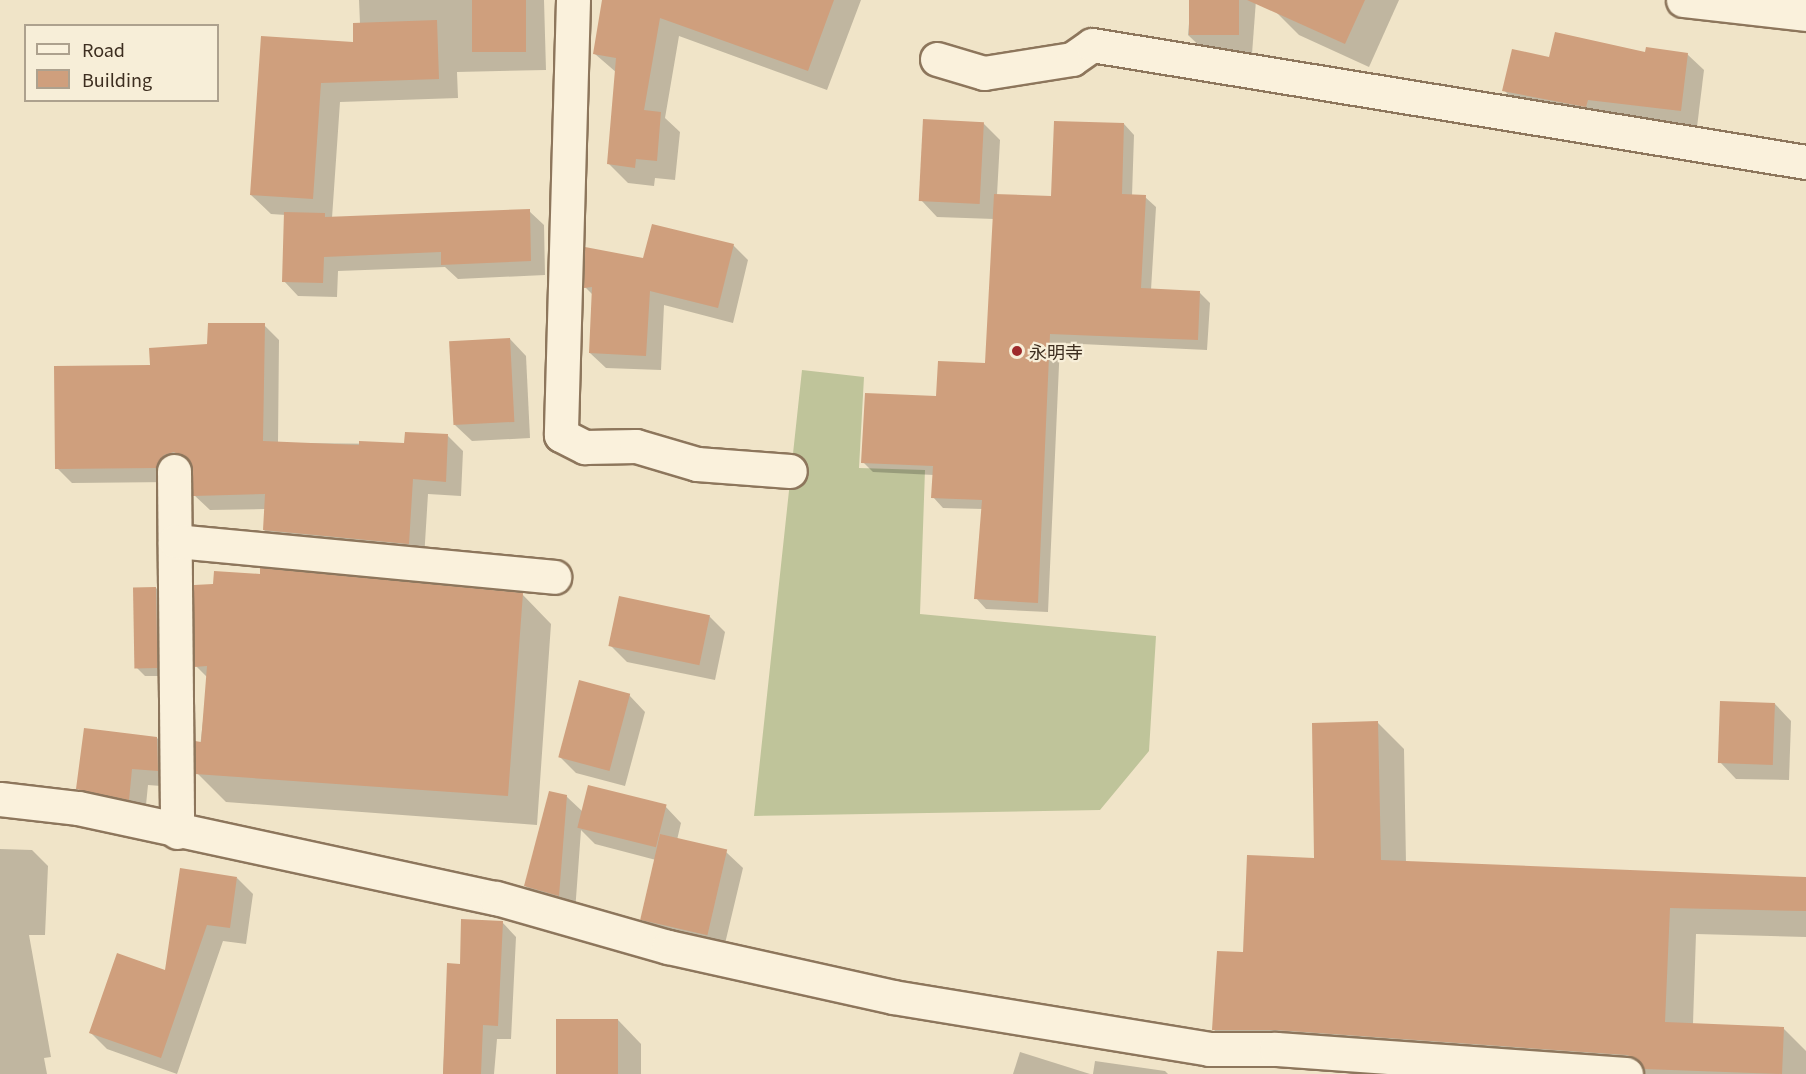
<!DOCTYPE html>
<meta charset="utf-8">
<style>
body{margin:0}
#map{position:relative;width:1806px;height:1074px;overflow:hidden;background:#f0e4c8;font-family:Georgia,"Noto Sans JP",serif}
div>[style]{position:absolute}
.cemetery>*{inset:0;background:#bfc49a}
.shadow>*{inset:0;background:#0003}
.building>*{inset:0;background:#cf9f7d;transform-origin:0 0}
.roads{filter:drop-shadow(2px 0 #8d765c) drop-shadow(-2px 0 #8d765c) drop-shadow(0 2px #8d765c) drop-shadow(0 -2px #8d765c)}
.minor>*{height:33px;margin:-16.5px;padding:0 16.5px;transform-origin:16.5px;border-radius:16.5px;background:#faf1dc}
.dots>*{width:16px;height:16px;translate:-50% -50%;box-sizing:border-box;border:3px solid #f7eed8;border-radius:50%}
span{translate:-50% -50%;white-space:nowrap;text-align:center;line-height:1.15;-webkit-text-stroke:4.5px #f7eed8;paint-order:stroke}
.poi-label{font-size:18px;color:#3d2e20}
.left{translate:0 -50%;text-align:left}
.legend{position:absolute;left:24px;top:24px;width:195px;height:78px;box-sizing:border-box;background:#f7eed8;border:2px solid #ada18e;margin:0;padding:8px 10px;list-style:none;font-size:18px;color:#3d2e20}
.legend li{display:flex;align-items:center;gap:12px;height:30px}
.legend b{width:30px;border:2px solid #ada18e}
</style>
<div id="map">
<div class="cemetery">
<div style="clip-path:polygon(802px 370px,864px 377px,859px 468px,925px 470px,920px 614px,1156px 636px,1149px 751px,1100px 810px,754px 816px)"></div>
</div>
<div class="shadow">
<div style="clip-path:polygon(359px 0,544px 0,546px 70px,457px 72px,458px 98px,340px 102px,332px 218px,529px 211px,544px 225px,545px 275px,458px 279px,445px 267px,338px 271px,337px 297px,298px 296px,284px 281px,286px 215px,271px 214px,251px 195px,262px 38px,355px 43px,360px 24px)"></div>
<div style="clip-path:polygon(604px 0,861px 0,827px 90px,679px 36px,665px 118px,680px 132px,675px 180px,655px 178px,654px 186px,628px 183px,609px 164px,617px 73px,595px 54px)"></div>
<div style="clip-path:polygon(1191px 0,1256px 0,1252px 54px,1205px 51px,1188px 35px)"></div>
<div style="clip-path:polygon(1281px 0,1399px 0,1369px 67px,1299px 35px,1276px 12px)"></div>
<div style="clip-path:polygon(1687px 54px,1704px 70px,1697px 127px,1520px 107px,1504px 90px,1550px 59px)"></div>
<div style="clip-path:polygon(983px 123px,1000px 140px,997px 195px,1053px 198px,1124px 124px,1134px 135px,1132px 196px,1145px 197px,1156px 207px,1151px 290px,1200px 293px,1210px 303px,1207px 350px,1060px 343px,1048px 612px,986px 609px,976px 598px,983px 509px,943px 508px,933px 497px,934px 475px,873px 472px,863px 462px,938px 398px,987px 365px,994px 219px,937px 217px,921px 200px)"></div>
<div style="clip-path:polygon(733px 245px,748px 260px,733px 323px,664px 305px,661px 370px,606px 368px,590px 353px,593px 295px,585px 287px,644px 260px)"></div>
<div style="clip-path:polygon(264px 325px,279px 340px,278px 443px,405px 444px,448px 436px,463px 451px,461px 496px,428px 494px,424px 559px,279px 545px,264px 530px,265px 509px,210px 510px,194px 495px,191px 467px,179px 470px,171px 482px,72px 483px,57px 468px,151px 366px)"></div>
<div style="clip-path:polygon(510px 339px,526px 356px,530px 438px,472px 441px,455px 425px)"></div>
<div style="clip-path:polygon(262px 576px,522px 594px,551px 624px,537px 825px,226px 802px,197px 773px,208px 678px,196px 666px,215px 586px)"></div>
<div style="clip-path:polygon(156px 588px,164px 596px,164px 676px,145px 676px,137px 668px)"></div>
<div style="clip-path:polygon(709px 616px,725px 632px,715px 680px,627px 662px,611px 646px)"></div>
<div style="clip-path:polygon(629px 695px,645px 712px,625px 786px,576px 773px,560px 757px)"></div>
<div style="clip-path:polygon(1775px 704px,1791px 721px,1789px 780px,1736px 779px,1720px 762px)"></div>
<div style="clip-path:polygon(1377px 722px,1404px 749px,1406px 863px,1806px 878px,1806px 937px,1696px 934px,1693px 1024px,1783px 1028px,1806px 1051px,1806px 1074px,1551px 1074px,1240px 1056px,1214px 1030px,1245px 954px,1315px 859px)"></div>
<div style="clip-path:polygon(157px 738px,173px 755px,174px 787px,148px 785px,145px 815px,94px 805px,78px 788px)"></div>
<div style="clip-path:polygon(566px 796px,583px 812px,665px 806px,681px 823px,677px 840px,726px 852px,743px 868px,723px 952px,658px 936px,642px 919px,656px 860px,595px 844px,581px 830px,575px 912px,542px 903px,526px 886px)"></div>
<div style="clip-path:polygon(0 849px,32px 850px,48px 866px,45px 935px,29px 935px,51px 1057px,44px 1058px,47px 1074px,0 1074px)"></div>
<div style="clip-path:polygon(237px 878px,253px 894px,246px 944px,223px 941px,177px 1074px,107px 1049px,91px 1033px,166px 972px)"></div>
<div style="clip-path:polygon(502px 922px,516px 937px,511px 1039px,497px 1039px,494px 1074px,443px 1074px,449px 965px,461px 965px)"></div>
<div style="clip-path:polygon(618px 1020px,641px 1044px,641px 1074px,558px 1074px)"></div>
<div style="clip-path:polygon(1020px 1052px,1090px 1074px,1013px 1074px)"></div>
<div style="clip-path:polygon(1095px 1061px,1165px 1071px,1168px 1074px,1093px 1074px)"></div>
</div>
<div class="building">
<div style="left:472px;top:0;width:54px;height:52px"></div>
<div style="clip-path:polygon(602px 0,834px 0,808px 71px,660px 18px,644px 110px,661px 112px,657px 161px,636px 159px,635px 168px,607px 164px,616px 58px,593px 54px)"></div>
<div style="left:1189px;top:0;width:50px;height:35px"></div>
<div style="clip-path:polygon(1247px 0,1365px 0,1345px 44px)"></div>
<div style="clip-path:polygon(437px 20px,439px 79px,321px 83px,313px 199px,250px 195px,261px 36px,353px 42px,353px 23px)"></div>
<div style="clip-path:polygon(1555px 32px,1645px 52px,1646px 47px,1688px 53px,1681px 111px,1588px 100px,1586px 107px,1502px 91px,1512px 49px,1549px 57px)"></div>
<div style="left:923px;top:119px;width:61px;height:82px;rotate:3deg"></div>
<div style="clip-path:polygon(1054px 121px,1124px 123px,1122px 194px,1146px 195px,1141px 288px,1200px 291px,1198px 340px,1050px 334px,1038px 603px,974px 599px,982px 500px,931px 498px,933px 466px,861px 463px,865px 393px,936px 396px,938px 361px,985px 363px,994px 194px,1051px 196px)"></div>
<div style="clip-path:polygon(530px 209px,531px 261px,441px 265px,441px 252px,324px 257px,323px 283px,282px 282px,284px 212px,325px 213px,325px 217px)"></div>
<div style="clip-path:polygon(652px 224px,734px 244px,718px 308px,650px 291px,646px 356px,589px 353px,592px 287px,584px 288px,585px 247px,643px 258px)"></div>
<div style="clip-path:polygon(208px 323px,265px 323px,263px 441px,359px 445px,359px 441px,404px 443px,405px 432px,448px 434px,446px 482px,413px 479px,409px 544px,263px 530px,265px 494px,193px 496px,190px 462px,174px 452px,164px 455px,156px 468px,55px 469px,54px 366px,150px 365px,149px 348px,207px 344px)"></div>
<div style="left:510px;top:338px;width:84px;height:61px;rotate:87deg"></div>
<div style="clip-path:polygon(260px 568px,523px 593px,508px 796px,195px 774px,195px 741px,201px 742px,207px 666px,194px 667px,194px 585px,213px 584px,214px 571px,260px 574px)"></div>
<div style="left:156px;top:587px;width:81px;height:23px;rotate:89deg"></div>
<div style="left:619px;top:596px;width:93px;height:51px;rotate:12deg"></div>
<div style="left:579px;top:680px;width:53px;height:80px;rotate:15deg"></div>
<div style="left:1720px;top:701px;width:55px;height:62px;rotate:2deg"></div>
<div style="clip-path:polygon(1378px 721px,1381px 860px,1806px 877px,1806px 911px,1670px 908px,1665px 1022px,1784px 1027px,1782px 1074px,1644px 1069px,1637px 1059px,1627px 1055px,1277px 1030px,1212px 1030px,1217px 951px,1243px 952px,1247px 855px,1314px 858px,1312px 723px)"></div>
<div style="clip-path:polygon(84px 728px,157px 737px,158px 771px,132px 769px,129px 800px,76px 789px)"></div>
<div style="left:588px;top:785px;width:81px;height:44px;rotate:14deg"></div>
<div style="clip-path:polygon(549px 791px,567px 795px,559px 896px,524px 886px)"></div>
<div style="left:660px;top:834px;width:69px;height:88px;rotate:13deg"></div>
<div style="clip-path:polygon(180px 868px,237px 877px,230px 928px,207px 925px,161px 1058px,89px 1033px,117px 953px,165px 970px)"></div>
<div style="clip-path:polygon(461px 919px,503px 921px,498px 1026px,483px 1025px,481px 1074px,443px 1074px,447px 963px,460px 964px)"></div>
<div style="left:556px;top:1019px;width:62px;height:55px"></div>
</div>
<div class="roads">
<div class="minor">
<div style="left:573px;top:0;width:435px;rotate:91.6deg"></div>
<div style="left:561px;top:435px;width:27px;rotate:27deg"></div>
<div style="left:585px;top:447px;width:51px;rotate:-1.1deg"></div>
<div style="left:636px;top:446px;width:64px;rotate:16.4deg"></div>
<div style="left:697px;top:464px;width:93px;rotate:4.3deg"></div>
<div style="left:1683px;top:0;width:124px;rotate:6.5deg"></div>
<div style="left:937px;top:59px;width:49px;rotate:16.6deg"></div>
<div style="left:984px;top:73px;width:89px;rotate:-9deg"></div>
<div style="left:1072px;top:59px;width:24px;rotate:-35deg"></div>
<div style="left:1092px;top:45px;width:724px;rotate:9.31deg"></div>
<div style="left:174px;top:471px;width:361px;rotate:89.5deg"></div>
<div style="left:175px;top:541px;width:381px;rotate:5.4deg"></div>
<div style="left:0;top:799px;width:79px;rotate:6.6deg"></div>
<div style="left:78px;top:808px;width:428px;rotate:12.2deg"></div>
<div style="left:496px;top:898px;width:179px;rotate:15.9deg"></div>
<div style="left:668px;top:947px;width:230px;rotate:12.5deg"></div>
<div style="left:893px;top:997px;width:320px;rotate:9.3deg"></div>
<div style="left:1209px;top:1049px;width:67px"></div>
<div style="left:1276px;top:1049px;width:351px;rotate:4.1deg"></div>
</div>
</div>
<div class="dots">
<div style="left:1017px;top:351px;background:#9e2a2b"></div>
</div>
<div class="poi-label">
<span class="left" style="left:1029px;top:351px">永明寺</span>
</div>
<ul class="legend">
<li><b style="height:8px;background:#faf1dc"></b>Road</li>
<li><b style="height:16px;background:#cf9f7d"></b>Building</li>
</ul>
</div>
